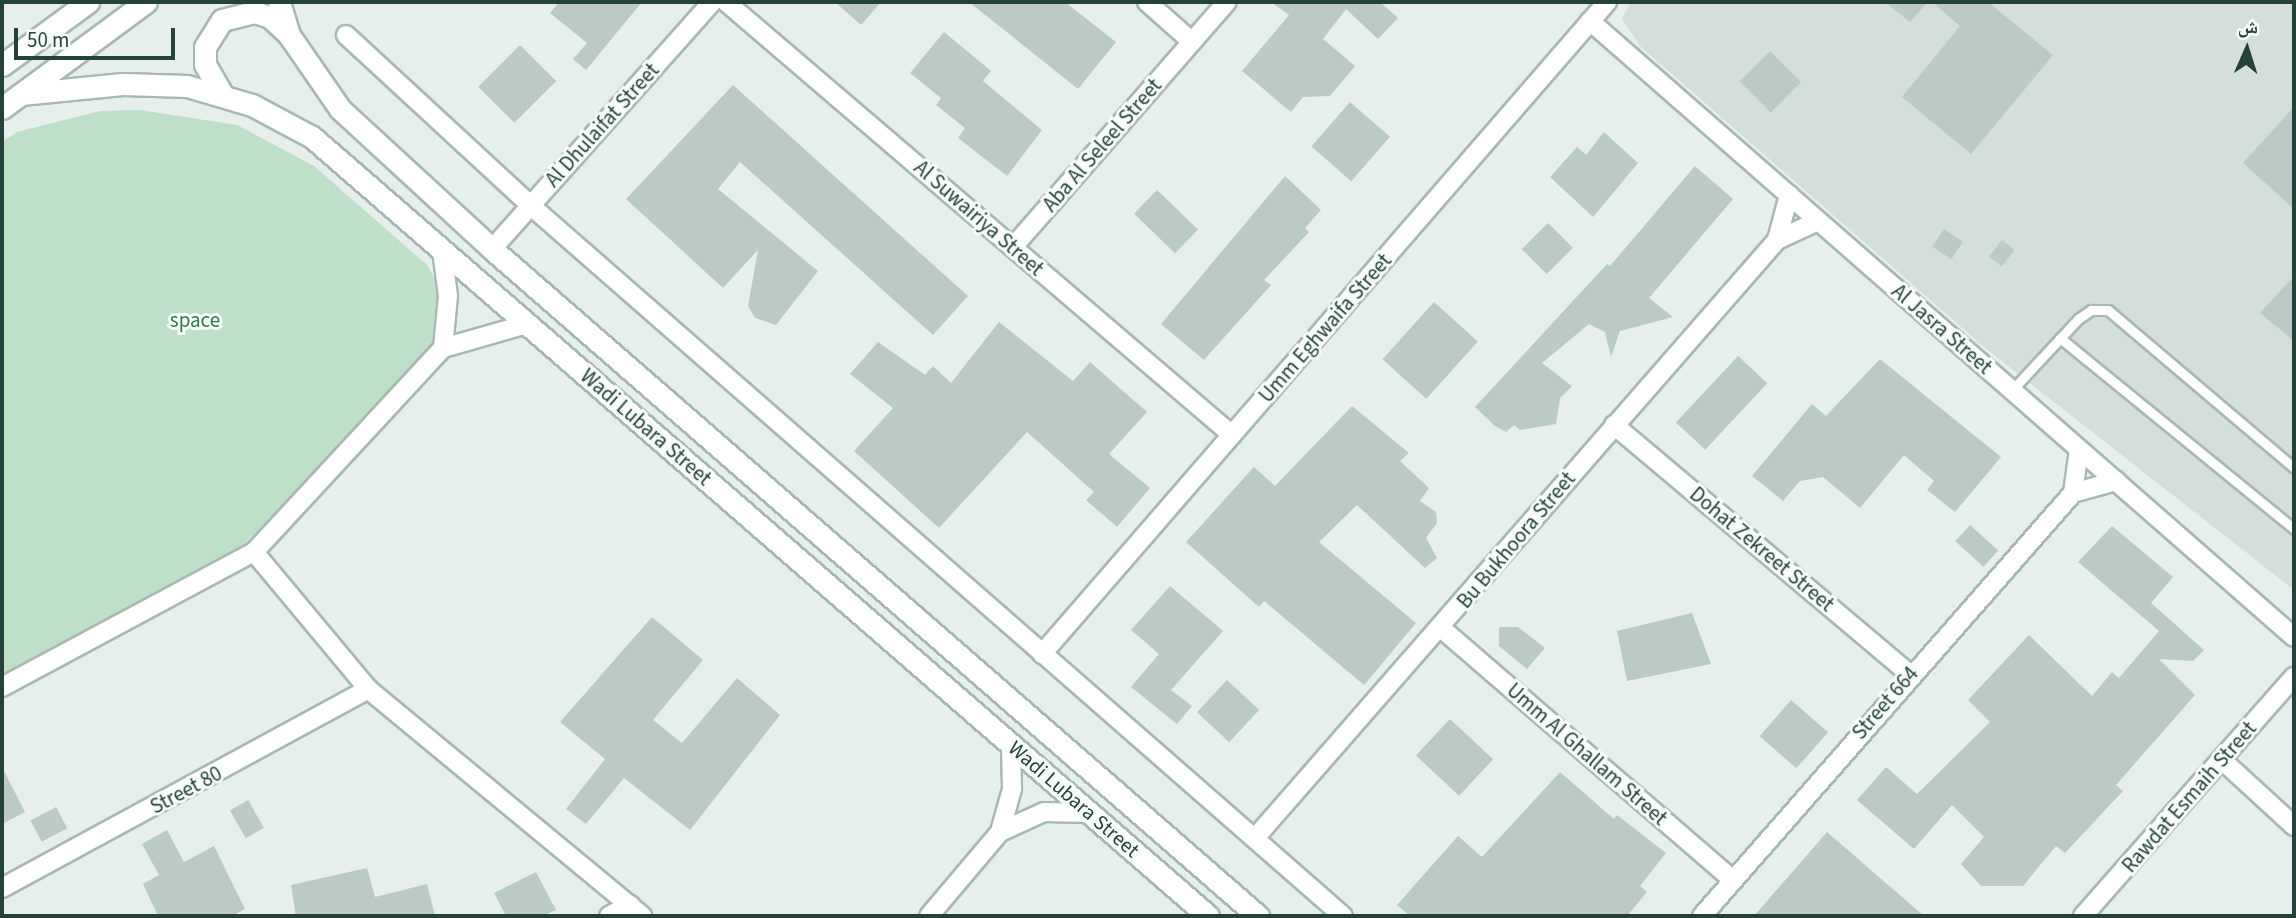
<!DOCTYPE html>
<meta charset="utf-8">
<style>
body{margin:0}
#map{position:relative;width:2296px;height:918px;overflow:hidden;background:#e6efeb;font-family:"Source Sans 3","Noto Naskh Arabic",sans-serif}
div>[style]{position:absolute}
.built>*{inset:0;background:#d4dfda}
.green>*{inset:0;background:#bfe0c8}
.building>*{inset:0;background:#bbcac4;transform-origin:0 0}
.roads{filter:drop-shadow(2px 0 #a8b8b2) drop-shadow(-2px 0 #a8b8b2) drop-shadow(0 2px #a8b8b2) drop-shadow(0 -2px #a8b8b2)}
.lane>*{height:9px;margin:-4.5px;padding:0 4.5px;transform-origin:4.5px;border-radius:4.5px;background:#fff}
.street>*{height:18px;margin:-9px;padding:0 9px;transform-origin:9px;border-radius:9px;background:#fff}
.secondary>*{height:21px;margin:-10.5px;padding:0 10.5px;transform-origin:10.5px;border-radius:10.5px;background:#fff}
span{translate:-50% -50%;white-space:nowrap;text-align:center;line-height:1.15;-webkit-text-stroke:6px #f7fbf9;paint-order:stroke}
.street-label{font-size:21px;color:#24423a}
.park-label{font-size:21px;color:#2d7a4b}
.frame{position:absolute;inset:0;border:4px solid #24423a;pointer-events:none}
.north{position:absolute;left:2212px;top:14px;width:70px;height:70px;-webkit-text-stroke:5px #f7fbf9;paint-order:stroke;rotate:3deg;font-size:19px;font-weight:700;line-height:28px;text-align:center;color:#24423a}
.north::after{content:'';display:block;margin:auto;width:24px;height:32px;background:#24423a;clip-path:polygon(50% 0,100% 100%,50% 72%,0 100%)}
.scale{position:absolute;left:14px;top:28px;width:161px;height:32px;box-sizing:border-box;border:4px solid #24423a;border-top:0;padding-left:9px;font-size:21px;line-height:24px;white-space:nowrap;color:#24423a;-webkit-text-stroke:5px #f7fbf9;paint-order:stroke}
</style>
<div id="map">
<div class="built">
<div style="clip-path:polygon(1631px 2px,2294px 2px,2294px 590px,1984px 347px,1641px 47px,1622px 19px)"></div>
</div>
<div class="green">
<div style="clip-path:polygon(140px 110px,237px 125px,314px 166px,428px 266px,437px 284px,438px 329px,428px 352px,322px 468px,235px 553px,2px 674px,2px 142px,17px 132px,100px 111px)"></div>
</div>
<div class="building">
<div style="clip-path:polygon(559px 2px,642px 2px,586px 70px,573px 59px,587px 43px,550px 13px)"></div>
<div style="clip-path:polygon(835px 2px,881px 2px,861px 25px)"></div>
<div style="clip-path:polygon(969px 2px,1065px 2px,1116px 42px,1078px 89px)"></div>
<div style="clip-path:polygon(1271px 2px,1380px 2px,1398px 18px,1378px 39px,1346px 9px,1323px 39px,1355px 66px,1330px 96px,1303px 97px,1291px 112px,1242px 71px,1289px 15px)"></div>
<div style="clip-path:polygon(1885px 2px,1928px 2px,1910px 22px)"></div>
<div style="clip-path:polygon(1932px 2px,1988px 2px,2053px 55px,1971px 154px,1902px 97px,1960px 26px)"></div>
<div style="clip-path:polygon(944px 32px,991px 71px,983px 81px,1042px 130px,1007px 176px,958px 138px,965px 128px,936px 105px,941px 98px,910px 73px)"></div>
<div style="left:520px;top:45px;width:51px;height:59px;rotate:45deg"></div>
<div style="left:1770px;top:51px;width:44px;height:43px;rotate:45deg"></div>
<div style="clip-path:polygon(733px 85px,968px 296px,933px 335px,740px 162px,718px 189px,818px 271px,776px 325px,755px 318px,748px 306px,758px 250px,723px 288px,626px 199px)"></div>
<div style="left:1350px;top:102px;width:53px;height:59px;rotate:41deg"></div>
<div style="clip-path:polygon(2294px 107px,2294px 209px,2243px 163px)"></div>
<div style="clip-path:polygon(1604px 132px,1638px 163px,1593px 217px,1550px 177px,1577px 147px,1586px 155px)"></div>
<div style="clip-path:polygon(1695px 166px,1733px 199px,1649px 298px,1673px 317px,1620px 331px,1611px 357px,1605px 332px,1589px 324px,1542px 363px,1572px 386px,1560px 398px,1556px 424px,1520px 430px,1514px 425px,1506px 432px,1495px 426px,1475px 407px,1607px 264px,1610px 266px)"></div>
<div style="clip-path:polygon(1285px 176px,1321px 210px,1305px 228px,1309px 232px,1264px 280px,1271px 285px,1204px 360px,1161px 324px)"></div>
<div style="left:1157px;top:190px;width:57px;height:33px;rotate:44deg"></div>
<div style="left:1548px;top:223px;width:35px;height:37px;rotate:45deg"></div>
<div style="left:1944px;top:229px;width:23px;height:21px;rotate:34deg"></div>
<div style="left:2002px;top:240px;width:16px;height:21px;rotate:38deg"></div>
<div style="clip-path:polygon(2294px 276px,2294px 341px,2260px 313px)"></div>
<div style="left:1434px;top:302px;width:59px;height:77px;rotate:42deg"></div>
<div style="clip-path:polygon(999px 322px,1073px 381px,1090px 362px,1147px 412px,1109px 454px,1150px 488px,1117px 527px,1086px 500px,1094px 492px,1027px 432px,939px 528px,854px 451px,893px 408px,850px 374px,878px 342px,925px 375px,933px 366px,951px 383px)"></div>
<div style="left:1738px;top:356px;width:40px;height:91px;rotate:43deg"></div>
<div style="clip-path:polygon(1880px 359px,2001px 457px,1955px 512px,1927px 490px,1934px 481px,1904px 455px,1860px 508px,1823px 477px,1800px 481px,1783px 501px,1752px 476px,1812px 404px,1826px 416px)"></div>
<div style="clip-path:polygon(1352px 406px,1409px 453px,1400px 461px,1429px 488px,1420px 501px,1436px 512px,1437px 523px,1426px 538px,1437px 558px,1425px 568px,1357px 505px,1319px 542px,1416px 623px,1364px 685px,1264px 601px,1259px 607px,1186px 542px,1254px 467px,1275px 486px)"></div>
<div style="left:1970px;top:525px;width:38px;height:22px;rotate:42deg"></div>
<div style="clip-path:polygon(2112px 526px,2173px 577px,2151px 603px,2204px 650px,2193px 661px,2159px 659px,2195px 695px,2116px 785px,2123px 791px,2065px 853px,2056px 846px,2023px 886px,1981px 886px,1961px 864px,1984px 837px,1952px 805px,1914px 849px,1857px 800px,1886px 767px,1917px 794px,1990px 722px,1968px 700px,2029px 635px,2092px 696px,2112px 672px,2119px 678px,2159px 631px,2078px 562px)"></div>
<div style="clip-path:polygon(1170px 586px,1223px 631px,1171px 690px,1192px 706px,1177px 724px,1131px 687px,1159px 654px,1131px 630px)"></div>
<div style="clip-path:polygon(1692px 613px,1711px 664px,1627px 681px,1617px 631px)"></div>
<div style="clip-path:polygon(652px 617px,703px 660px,653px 720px,682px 743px,737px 678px,780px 715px,690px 830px,624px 778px,586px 824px,566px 809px,605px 759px,560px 722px)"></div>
<div style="clip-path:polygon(1499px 627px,1518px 627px,1545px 648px,1527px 669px,1499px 646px)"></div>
<div style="left:1227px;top:680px;width:44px;height:44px;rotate:43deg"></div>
<div style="left:1791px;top:700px;width:49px;height:48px;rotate:41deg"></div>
<div style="left:1450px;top:719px;width:59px;height:50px;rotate:43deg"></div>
<div style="clip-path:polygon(2px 767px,25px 812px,2px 824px)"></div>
<div style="clip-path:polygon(1560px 772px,1614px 819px,1617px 815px,1666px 853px,1640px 886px,1647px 892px,1627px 916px,1410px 916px,1397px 905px,1458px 836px,1482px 857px)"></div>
<div style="left:248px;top:800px;width:32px;height:21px;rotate:60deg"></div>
<div style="left:56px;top:807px;width:24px;height:29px;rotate:62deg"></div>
<div style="clip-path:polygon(167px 830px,184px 862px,214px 846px,245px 909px,232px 916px,158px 916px,143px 884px,159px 875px,142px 844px)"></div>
<div style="clip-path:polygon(1827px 832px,1924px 916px,1754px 916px)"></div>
<div style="clip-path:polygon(367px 868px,375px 897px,427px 884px,435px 916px,296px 916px,291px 885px)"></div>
<div style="clip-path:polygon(536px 872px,556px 910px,542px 916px,506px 916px,494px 893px)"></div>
</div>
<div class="roads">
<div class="lane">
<div style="left:2060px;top:338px;width:302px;rotate:39.2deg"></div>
<div style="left:2012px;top:390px;width:97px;rotate:-47.1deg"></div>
<div style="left:2078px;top:319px;width:16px;rotate:-35deg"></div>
<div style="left:2091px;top:310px;width:17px"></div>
<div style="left:2108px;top:310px;width:244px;rotate:40.3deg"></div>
</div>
<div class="street">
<div style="left:726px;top:2px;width:666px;rotate:40.55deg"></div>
<div style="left:1147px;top:2px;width:60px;rotate:41.6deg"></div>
<div style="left:1590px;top:21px;width:935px;rotate:41.19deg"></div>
<div style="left:346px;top:35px;width:251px;rotate:42.7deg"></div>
<div style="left:530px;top:205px;width:1080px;rotate:41.17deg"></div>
<div style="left:1777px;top:240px;width:47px;rotate:-75.1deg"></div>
<div style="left:1013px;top:247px;width:325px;rotate:-48.9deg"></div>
<div style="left:492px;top:249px;width:331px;rotate:-48.3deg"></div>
<div style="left:442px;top:250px;width:46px;rotate:82.6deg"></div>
<div style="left:448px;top:296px;width:52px;rotate:95.5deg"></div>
<div style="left:443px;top:348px;width:87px;rotate:-15.9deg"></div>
<div style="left:1614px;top:425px;width:387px;rotate:40.1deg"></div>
<div style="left:2073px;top:493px;width:44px;rotate:-82.2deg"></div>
<div style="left:254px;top:552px;width:178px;rotate:50.2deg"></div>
<div style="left:368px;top:689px;width:356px;rotate:39.6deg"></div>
<div style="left:1441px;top:628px;width:386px;rotate:40.8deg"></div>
<div style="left:1042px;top:654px;width:863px;rotate:-49.09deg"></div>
<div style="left:2px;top:687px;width:286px;rotate:-28.2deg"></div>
<div style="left:254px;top:552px;width:278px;rotate:-47.2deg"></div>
<div style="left:2222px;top:760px;width:98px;rotate:42.5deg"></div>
<div style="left:1000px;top:832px;width:45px;rotate:-74.4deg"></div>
<div style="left:1012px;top:789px;width:45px;rotate:-91.3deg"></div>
<div style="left:1255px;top:838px;width:794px;rotate:-48.88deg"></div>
<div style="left:1777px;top:240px;width:45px;rotate:-24.9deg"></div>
<div style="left:2px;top:888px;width:417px;rotate:-28.5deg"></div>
<div style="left:609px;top:916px;width:24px;rotate:-28deg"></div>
<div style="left:929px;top:916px;width:110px;rotate:-49.8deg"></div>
<div style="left:1000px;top:832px;width:48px;rotate:-24.4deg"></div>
<div style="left:1044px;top:812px;width:47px;rotate:1.2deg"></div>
<div style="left:1702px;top:916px;width:563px;rotate:-48.75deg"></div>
<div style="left:2073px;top:493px;width:45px;rotate:-15.6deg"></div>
<div style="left:2083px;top:916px;width:319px;rotate:-48.6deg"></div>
</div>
<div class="secondary">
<div style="left:279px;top:2px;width:34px;rotate:73deg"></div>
<div style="left:289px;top:35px;width:90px;rotate:55.4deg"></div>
<div style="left:340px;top:109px;width:207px;rotate:42.6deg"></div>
<div style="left:492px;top:249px;width:1016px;rotate:41.05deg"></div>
<div style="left:2px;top:65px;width:107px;rotate:-36.2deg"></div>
<div style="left:21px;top:94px;width:102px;rotate:-5.6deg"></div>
<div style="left:123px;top:84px;width:64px;rotate:1.8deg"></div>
<div style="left:187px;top:86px;width:68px;rotate:16.3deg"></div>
<div style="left:252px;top:105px;width:68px;rotate:28.1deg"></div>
<div style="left:312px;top:137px;width:1187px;rotate:41deg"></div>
<div style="left:222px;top:94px;width:34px;rotate:-120deg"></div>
<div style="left:205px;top:64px;width:17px;rotate:-90deg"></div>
<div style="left:205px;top:47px;width:32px;rotate:-58deg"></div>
<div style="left:222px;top:20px;width:33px;rotate:-14deg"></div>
<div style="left:254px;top:12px;width:17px;rotate:17deg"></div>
<div style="left:270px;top:17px;width:25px;rotate:43deg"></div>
<div style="left:2px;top:108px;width:179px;rotate:-36.4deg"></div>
</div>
</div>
<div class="street-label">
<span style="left:602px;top:125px;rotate:-48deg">Al Dhulaifat Street</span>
<span style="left:1102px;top:145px;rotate:-49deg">Aba Al Seleel Street</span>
<span style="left:979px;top:218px;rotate:41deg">Al Suwairiya Street</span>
<span style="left:1325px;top:328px;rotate:-49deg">Umm Eghwaifa Street</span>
<span style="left:1942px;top:329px;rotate:41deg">Al Jasra Street</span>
<span style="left:646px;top:427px;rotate:41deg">Wadi Lubara Street</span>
<span style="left:1516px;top:540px;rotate:-50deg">Bu Bukhoora Street</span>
<span style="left:1762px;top:549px;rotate:40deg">Dohat Zekreet Street</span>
<span style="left:1885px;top:703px;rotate:-49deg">Street 664</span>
<span style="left:1587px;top:754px;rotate:41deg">Umm Al Ghallam Street</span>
<span style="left:186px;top:790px;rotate:-28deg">Street 80</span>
<span style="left:2189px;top:797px;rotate:-49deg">Rawdat Esmaih Street</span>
<span style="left:1074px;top:799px;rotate:41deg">Wadi Lubara Street</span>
</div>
<div class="park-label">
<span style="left:195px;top:320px">space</span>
</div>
<div class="frame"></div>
<div class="north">ش</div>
<div class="scale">50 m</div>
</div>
